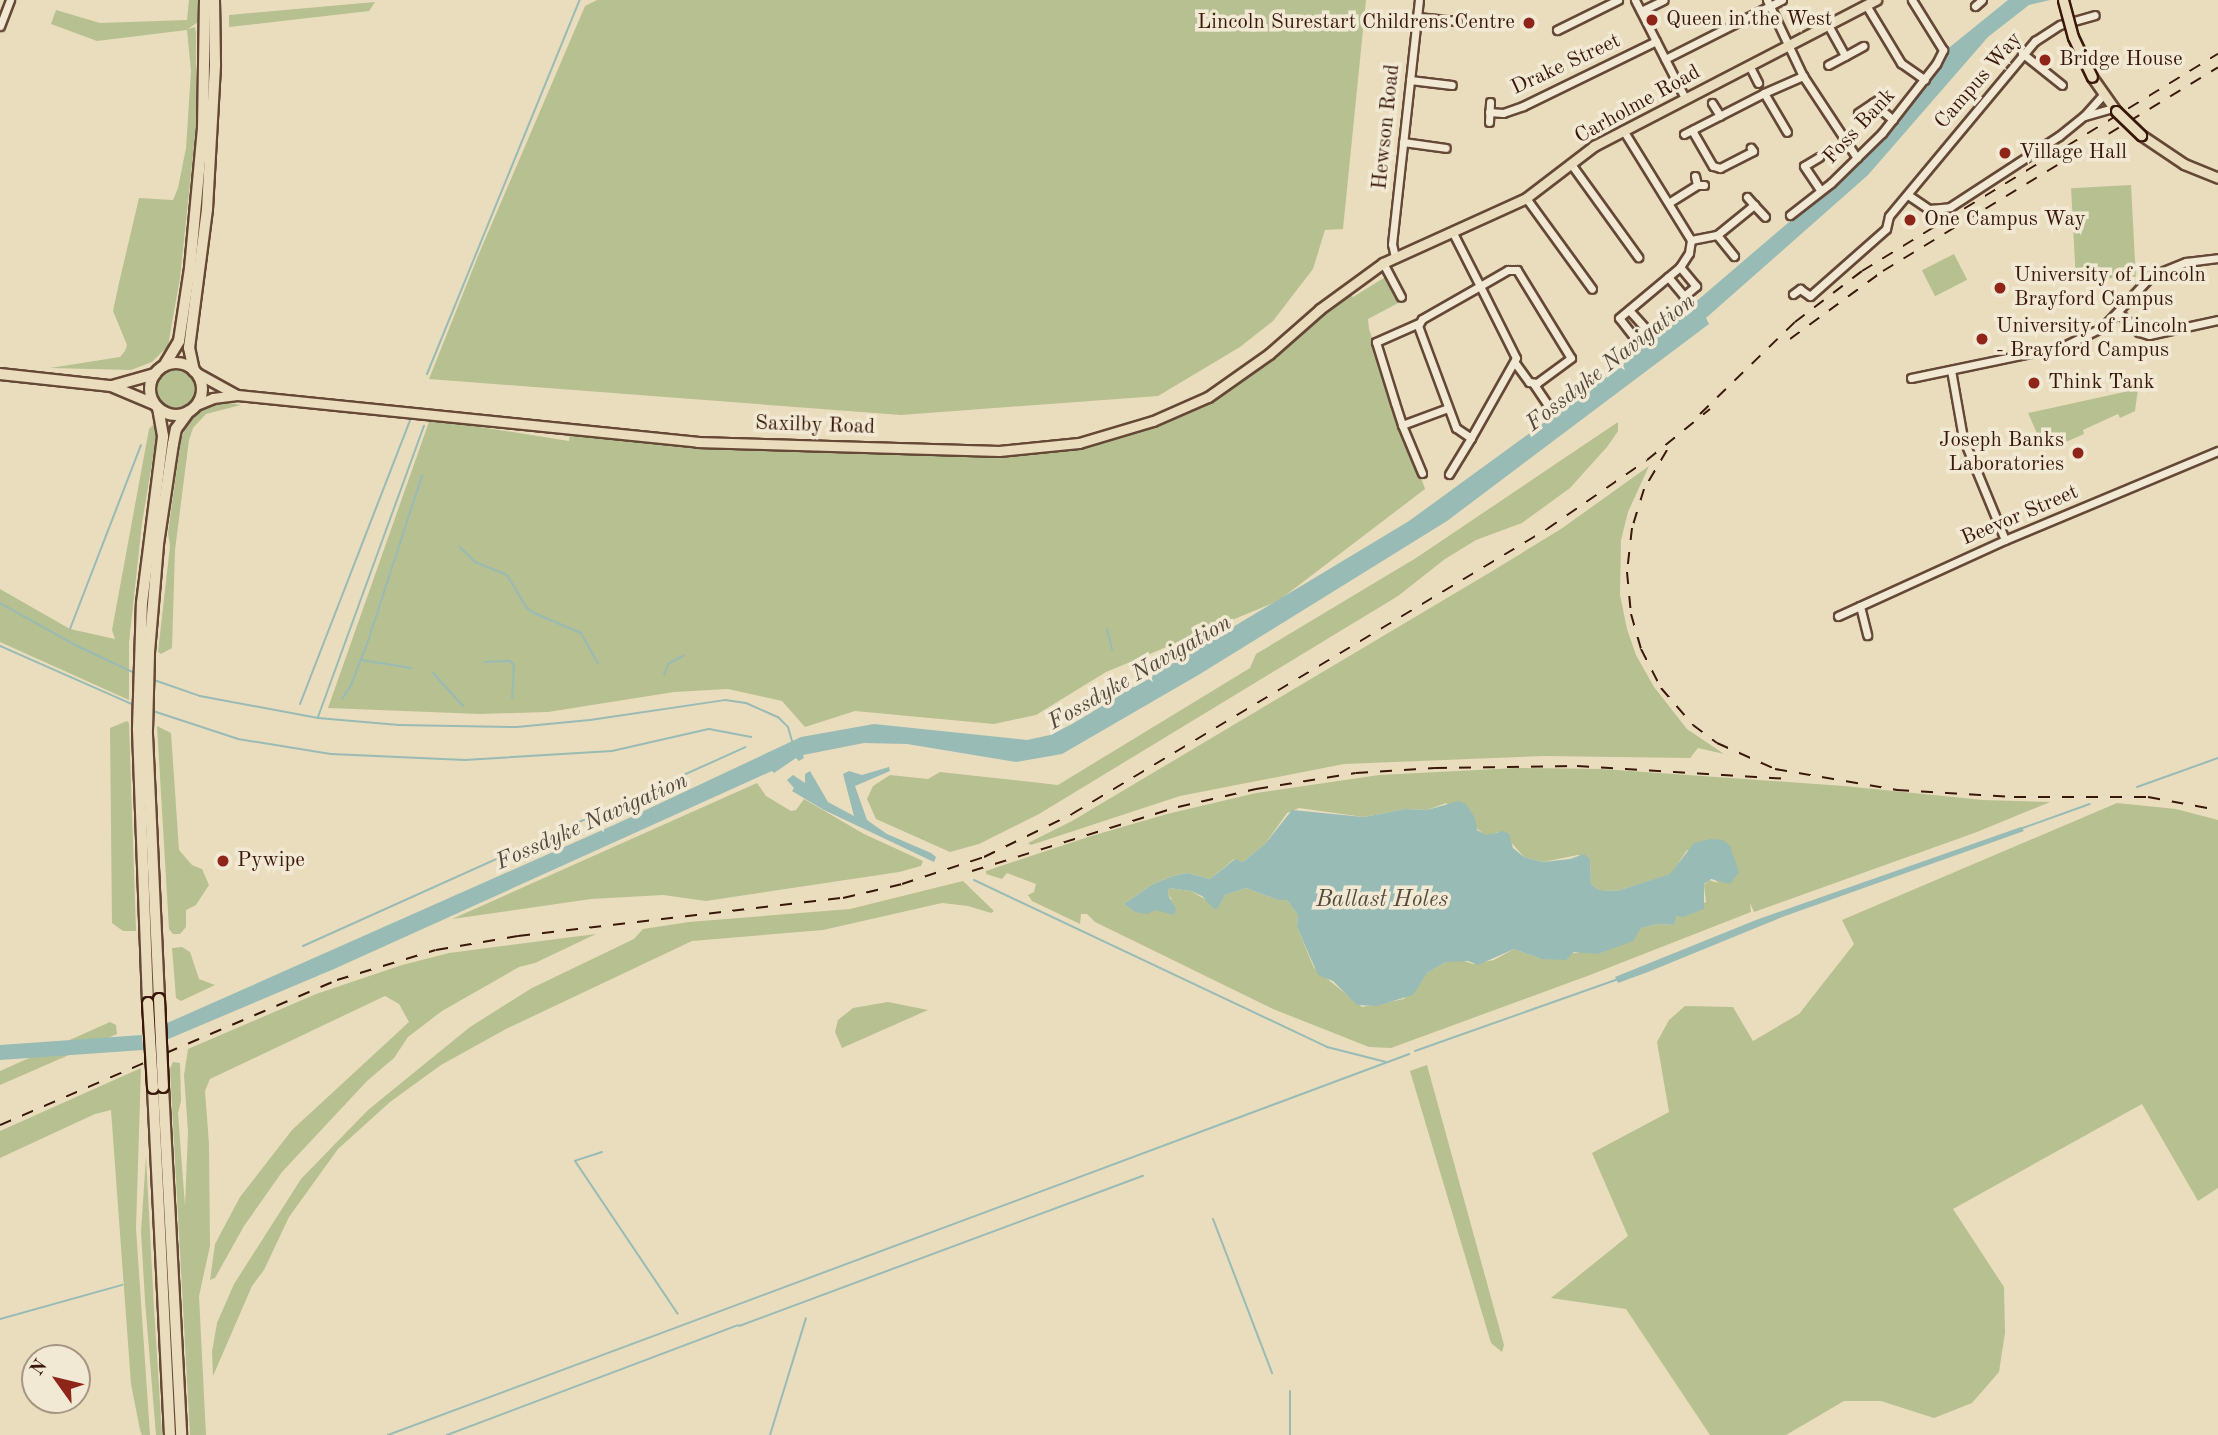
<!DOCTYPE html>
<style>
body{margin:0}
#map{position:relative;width:2218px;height:1435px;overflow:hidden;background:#eaddbd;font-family:"Old Standard TT",serif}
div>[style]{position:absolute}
.green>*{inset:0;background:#b7c090;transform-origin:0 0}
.round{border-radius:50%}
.water>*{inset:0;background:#98bbb6;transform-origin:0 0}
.stream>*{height:2px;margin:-1px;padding:0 1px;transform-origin:1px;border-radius:1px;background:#98bbb6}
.roads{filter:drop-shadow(2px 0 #654836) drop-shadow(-2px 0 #654836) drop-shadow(0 2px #654836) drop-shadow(0 -2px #654836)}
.minor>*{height:7px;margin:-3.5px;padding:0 3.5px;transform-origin:3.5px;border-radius:3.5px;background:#f1e9d4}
.major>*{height:9px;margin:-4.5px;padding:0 4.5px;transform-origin:4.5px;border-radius:4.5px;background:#eaddbd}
.highway>*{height:10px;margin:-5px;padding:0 5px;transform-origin:5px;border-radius:5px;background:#eaddbd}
.highway>.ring{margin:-5px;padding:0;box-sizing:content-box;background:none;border:10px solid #eaddbd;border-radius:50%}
.rail>*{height:2px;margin-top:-1px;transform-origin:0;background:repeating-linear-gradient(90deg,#391709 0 12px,transparent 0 24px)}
.bridges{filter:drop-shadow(2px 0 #391709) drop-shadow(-2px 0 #391709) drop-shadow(0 2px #391709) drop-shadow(0 -2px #391709)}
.major-bridge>*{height:9px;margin:-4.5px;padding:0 4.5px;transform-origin:4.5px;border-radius:4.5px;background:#eaddbd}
.highway-bridge>*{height:10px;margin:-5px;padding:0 5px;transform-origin:5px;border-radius:5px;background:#eaddbd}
.dots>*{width:19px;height:19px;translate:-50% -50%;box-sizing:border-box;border:4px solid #f1e9d4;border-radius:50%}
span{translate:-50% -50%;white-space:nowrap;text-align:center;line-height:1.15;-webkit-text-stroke:7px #f1e9d4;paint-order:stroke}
.poi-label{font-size:21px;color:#391709}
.left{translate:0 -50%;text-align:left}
.right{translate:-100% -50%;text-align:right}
.street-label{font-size:21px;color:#391709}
.water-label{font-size:23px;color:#56483d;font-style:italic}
.north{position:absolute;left:21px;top:1344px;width:70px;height:70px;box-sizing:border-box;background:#f1e9d4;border:2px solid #a79583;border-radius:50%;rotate:304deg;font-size:19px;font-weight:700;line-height:28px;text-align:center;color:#391709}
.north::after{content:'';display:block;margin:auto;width:24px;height:32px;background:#8f2418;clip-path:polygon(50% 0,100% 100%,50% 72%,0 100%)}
</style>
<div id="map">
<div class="green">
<div style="clip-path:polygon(189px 0,198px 0,198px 22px,188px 29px,195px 27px,196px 33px,196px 126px,180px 278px,168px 346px,152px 362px,131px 370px,50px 368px,120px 357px,125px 351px,127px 345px,113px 311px,119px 283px,139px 198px,173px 200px,178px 188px,186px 148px,191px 71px,187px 30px,97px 41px,51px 24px,56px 10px,100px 23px,187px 20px)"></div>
<div style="clip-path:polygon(597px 0,1366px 0,1343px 229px,1325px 230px,1313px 269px,1273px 321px,1240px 347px,1158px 396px,901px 415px,429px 379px,478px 256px,585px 6px)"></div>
<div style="clip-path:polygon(375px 2px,369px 11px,229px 27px,229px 15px)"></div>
<div style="left:2131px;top:185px;width:92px;height:60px;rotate:87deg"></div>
<div style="left:1954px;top:254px;width:29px;height:36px;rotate:63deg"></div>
<div style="clip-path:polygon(1387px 276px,1400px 302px,1368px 319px,1369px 329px,1425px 489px,1278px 601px,1106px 672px,1036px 715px,994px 724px,855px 711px,805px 727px,782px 701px,728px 689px,674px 692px,548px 712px,480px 714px,328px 708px,430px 419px,569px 441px,570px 431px,1009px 453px,1045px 451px,1082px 444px,1205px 402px,1240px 383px,1266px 363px,1347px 293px,1353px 297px)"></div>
<div class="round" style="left:155px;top:370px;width:40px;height:40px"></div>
<div style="clip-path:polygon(2138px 389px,2135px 411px,2120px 418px,2118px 414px,2083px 430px,2084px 434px,2059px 445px,2057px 441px,2043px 447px,2028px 413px)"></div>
<div style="clip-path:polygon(219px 401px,241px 405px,206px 414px,193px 428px,189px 440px,175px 550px,172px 648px,161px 654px,158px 652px,170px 546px,168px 533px,181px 439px,187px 425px,201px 408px)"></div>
<div style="clip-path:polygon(1618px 422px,1618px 431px,1607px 447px,1570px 488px,1522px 523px,1476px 540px,1445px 559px,1398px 596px,1039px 814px,979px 844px,950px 852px,876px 819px,867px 799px,873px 786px,890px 775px,928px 779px,940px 772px,1058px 785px,1250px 668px,1256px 654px,1416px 558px)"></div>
<div style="clip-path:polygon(153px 425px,158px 427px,142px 523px,129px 643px,129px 700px,0 642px,0 589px,70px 629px,115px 639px,112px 630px,149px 429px)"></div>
<div style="clip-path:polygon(1649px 466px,1628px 512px,1621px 540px,1620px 595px,1627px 629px,1636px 655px,1654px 687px,1687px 729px,1724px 754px,1698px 748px,1690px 758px,1543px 756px,1344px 764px,1180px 796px,1031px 845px,1028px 843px,1072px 821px,1489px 573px,1561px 529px)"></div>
<div style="clip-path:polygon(127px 721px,129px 723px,136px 931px,123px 931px,112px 923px,110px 728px)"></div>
<div style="clip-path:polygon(157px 726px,171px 733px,179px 850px,192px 865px,202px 869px,209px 885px,196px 905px,186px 910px,186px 927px,180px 934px,173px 934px,169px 929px)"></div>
<div style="clip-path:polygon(evenodd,1516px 768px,1602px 769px,1844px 786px,1983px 800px,2050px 802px,1977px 832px,1754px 912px,1750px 903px,1751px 912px,1590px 975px,1391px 1048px,1369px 1047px,1273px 1009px,1095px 922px,1087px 914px,1081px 914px,1080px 924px,1032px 901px,1028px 895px,1034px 892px,1036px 884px,1007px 873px,1002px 879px,986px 874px,986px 871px,1088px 837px,1167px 814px,1256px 793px,1379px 775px,1516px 768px,1446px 803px,1486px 836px,1498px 832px,1509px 840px,1524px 857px,1543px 862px,1578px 855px,1590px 860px,1591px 884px,1599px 890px,1617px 891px,1671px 874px,1687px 850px,1718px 883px,1709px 880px,1704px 885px,1706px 902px,1677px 916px,1674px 925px,1658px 924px,1641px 928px,1615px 947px,1598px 954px,1586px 951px,1541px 959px,1514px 949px,1494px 960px,1473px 964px,1461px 960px,1446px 962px,1427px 973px,1404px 999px,1362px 1007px,1314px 968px,1297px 927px,1298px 915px,1287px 900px,1278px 900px,1246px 888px,1225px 895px,1218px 907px,1191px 891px,1169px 888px,1168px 895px,1172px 899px,1135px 912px,1124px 904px,1153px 884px,1173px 876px,1187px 873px,1210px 879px,1234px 859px,1243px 862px,1265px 844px,1287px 813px,1299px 808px,1364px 817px,1405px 809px,1427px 810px,1446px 803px)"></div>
<div style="clip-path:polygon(757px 783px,766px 796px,791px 811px,796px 810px,804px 799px,864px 834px,923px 861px,921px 866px,899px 872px,706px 901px,663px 895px,591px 899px,452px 919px)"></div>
<div style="clip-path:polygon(2117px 803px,2176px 809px,2218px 820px,2218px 1188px,2198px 1201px,2142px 1104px,1953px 1209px,2004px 1287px,2005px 1333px,1999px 1372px,1972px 1403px,1934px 1418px,1881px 1401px,1844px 1401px,1786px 1435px,1710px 1435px,1626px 1309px,1551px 1298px,1628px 1236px,1592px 1153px,1669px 1112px,1657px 1042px,1669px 1020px,1685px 1006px,1733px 1007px,1753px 1041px,1799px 1014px,1854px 944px,1842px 920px)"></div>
<div style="clip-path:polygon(963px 881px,994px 911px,991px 913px,968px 906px,942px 903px,823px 930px,692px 941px,506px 1029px,441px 1065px,390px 1102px,338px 1149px,289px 1217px,264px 1270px,252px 1286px,213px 1376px,212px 1352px,217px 1323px,234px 1284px,301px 1179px,368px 1110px,470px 1027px,532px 988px,634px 939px,643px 929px,689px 922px,850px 909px)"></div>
<div style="clip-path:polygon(596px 934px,535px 963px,519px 967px,442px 1011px,408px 1037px,394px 1058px,367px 1081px,282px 1172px,244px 1226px,215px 1278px,210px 1280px,215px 1244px,240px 1197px,292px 1130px,409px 1022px,399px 1004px,385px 996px,210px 1079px,205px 1091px,209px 1144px,210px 1246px,199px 1296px,206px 1435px,190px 1435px,170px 1069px,173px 1062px,180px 1063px,181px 1101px,178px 1113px,185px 1206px,188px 1132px,184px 1075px,188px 1049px,316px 994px,402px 965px,449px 953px)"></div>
<div style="clip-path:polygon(182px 947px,190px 952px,199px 979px,215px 985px,181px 1001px,176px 998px,172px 948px)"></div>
<div style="clip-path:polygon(888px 1002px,928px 1010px,842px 1048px,835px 1032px,838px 1020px,853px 1008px)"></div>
<div style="clip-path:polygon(110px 1022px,116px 1025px,117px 1034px,0 1085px,0 1071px)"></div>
<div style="clip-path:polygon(1427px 1065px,1504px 1345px,1502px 1352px,1491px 1343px,1410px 1071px)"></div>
<div style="clip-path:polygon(141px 1068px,136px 1228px,150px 1435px,142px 1435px,140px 1430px,131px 1384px,111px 1110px,95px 1114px,0 1158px,0 1131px)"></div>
<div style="clip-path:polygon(146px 1156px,154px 1308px,162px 1435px,156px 1435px,145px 1301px,141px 1232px)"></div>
</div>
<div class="water">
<div style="clip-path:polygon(2008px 0,2050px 0,2029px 5px,1988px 37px,1868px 175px,1706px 318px,1709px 324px,1447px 521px,1200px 674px,1062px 754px,1016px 762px,907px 744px,864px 743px,803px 755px,804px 758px,799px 761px,796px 758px,774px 773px,772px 771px,334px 969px,166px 1040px,165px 1024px,616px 824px,801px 737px,874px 724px,1027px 740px,1050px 735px,1072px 724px,1409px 521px,1615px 371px,1845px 174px,1945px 51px)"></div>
<div style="clip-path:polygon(889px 767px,890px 771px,855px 786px,867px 820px,887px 834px,931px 853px,936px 857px,934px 862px,824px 810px,792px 791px,794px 788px,787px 780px,793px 775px,805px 783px,805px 774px,810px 771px,828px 802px,854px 816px,843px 774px,849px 771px,862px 775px)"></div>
<div style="clip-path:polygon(1459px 801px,1466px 804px,1475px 818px,1477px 830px,1486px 835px,1504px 831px,1509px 834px,1513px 848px,1524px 857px,1543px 862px,1570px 859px,1584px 854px,1590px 859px,1591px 884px,1599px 890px,1617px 891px,1670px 874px,1694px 843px,1711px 839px,1723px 840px,1730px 846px,1739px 872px,1730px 884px,1711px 879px,1704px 884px,1704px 909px,1683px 917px,1677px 916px,1674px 925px,1658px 924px,1641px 928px,1633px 941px,1598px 954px,1574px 952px,1566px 960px,1541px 959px,1514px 949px,1478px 965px,1468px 961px,1446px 962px,1427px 973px,1413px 995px,1376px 1006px,1357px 1005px,1333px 981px,1318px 975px,1297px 927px,1298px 915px,1287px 900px,1278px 900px,1246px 888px,1225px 895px,1218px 908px,1214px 909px,1202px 896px,1191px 891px,1169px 888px,1168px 895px,1176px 909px,1174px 915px,1156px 910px,1147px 914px,1135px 912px,1124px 904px,1153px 884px,1173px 876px,1187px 873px,1210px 879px,1235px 859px,1243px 862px,1265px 844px,1292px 810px,1364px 817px,1405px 809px,1427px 810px)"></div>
<div style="clip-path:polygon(2021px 827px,2024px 831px,1785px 916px,1648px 972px,1618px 983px,1615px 977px,1756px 920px)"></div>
<div style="left:142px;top:1035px;width:15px;height:155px;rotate:86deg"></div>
</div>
<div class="stream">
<div style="left:427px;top:374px;width:404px;rotate:-67.8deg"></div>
<div style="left:460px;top:547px;width:21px;rotate:45deg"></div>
<div style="left:475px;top:562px;width:35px;rotate:22deg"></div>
<div style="left:507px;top:575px;width:39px;rotate:59deg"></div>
<div style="left:527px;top:608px;width:9px;rotate:36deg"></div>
<div style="left:534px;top:613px;width:51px;rotate:23.1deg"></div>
<div style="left:581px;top:633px;width:35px;rotate:61deg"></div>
<div style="left:0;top:603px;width:88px;rotate:29.2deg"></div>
<div style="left:77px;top:646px;width:64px;rotate:25deg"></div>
<div style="left:70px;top:629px;width:197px;rotate:-68.9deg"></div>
<div style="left:1107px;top:629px;width:21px;rotate:76deg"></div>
<div style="left:0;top:646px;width:146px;rotate:23.8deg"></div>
<div style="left:361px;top:660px;width:51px;rotate:9.1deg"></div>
<div style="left:484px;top:662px;width:26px;rotate:-2deg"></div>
<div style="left:510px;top:661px;width:6px;rotate:45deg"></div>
<div style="left:514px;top:665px;width:33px;rotate:93deg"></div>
<div style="left:433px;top:673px;width:45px;rotate:47.7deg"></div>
<div style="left:664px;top:675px;width:12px;rotate:-70deg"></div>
<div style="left:668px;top:664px;width:18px;rotate:-29deg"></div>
<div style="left:154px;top:680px;width:49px;rotate:19.2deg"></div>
<div style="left:200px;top:696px;width:120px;rotate:10.6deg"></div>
<div style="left:318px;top:718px;width:81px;rotate:4.9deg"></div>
<div style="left:399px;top:725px;width:118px;rotate:1deg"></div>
<div style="left:517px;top:727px;width:73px;rotate:-5.5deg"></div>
<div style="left:590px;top:720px;width:136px;rotate:-8.4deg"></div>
<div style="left:725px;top:700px;width:21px;rotate:8deg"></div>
<div style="left:746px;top:703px;width:35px;rotate:24deg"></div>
<div style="left:778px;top:717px;width:14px;rotate:45deg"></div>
<div style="left:788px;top:727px;width:18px;rotate:74deg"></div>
<div style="left:342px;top:699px;width:17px;rotate:-57deg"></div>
<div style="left:351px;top:685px;width:47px;rotate:-68.9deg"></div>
<div style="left:368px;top:641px;width:174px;rotate:-71.9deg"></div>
<div style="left:300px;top:704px;width:304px;rotate:-68.8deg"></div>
<div style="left:153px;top:711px;width:89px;rotate:18.2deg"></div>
<div style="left:238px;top:739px;width:94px;rotate:9.2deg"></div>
<div style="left:331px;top:754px;width:134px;rotate:2.6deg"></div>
<div style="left:465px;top:760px;width:147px;rotate:-3.5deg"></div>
<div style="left:612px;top:751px;width:99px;rotate:-12.8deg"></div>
<div style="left:709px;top:729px;width:43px;rotate:10.8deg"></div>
<div style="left:318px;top:717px;width:310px;rotate:-70deg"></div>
<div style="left:2137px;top:787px;width:86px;rotate:-19.7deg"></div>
<div style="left:2020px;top:829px;width:74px;rotate:-19.7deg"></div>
<div style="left:974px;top:880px;width:391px;rotate:25.3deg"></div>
<div style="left:1327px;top:1047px;width:61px;rotate:14.3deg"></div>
<div style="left:303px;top:946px;width:485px;rotate:-24.2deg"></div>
<div style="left:1415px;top:1051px;width:215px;rotate:-19.5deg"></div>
<div style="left:602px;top:1152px;width:28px;rotate:162deg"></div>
<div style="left:575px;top:1161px;width:184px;rotate:56.1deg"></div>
<div style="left:1213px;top:1219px;width:165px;rotate:69deg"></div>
<div style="left:0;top:1319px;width:127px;rotate:-15.6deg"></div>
<div style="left:739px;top:1326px;width:431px;rotate:-20.4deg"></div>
<div style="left:388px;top:1435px;width:1090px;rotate:-20.46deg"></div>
<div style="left:447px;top:1435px;width:311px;rotate:-20.7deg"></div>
<div style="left:770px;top:1435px;width:122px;rotate:-72.9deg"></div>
<div style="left:1290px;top:1435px;width:44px;rotate:-90deg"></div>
</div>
<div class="roads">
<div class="minor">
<div style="left:1635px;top:0;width:110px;rotate:63deg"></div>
<div style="left:1767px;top:0;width:84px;rotate:64.7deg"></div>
<div style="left:1803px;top:76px;width:98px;rotate:56.6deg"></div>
<div style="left:1866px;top:5px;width:68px;rotate:58.9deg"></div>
<div style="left:1901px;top:63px;width:29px;rotate:35deg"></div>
<div style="left:1975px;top:6px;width:9px;rotate:-41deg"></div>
<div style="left:1641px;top:11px;width:25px;rotate:-26deg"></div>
<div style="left:1417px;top:17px;width:41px;rotate:5.6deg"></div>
<div style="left:1828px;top:25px;width:35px;rotate:61deg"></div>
<div style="left:1845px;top:56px;width:19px;rotate:152deg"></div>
<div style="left:0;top:26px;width:28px;rotate:-69deg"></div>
<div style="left:1557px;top:30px;width:68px;rotate:-26.2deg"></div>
<div style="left:2022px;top:53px;width:51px;rotate:38.7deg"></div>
<div style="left:1845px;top:56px;width:21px;rotate:-29deg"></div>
<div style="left:1665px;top:59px;width:131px;rotate:-26.8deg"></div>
<div style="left:1749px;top:65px;width:20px;rotate:63deg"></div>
<div style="left:1410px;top:80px;width:42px;rotate:6.8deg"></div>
<div style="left:1764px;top:93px;width:43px;rotate:-23.6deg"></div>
<div style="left:1712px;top:103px;width:15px;rotate:58deg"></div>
<div style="left:1873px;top:103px;width:11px;rotate:-34deg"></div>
<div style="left:1489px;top:112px;width:14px;rotate:4deg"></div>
<div style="left:1503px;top:113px;width:21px;rotate:-19deg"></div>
<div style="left:1523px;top:106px;width:148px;rotate:-26deg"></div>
<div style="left:1858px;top:113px;width:18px;rotate:-34deg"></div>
<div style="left:1873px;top:103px;width:26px;rotate:40deg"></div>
<div style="left:2085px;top:116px;width:29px;rotate:-16deg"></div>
<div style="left:1489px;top:122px;width:20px;rotate:-87deg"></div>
<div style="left:1694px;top:129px;width:3px;rotate:108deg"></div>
<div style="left:1693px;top:132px;width:39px;rotate:60deg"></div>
<div style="left:1713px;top:166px;width:7px;rotate:16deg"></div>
<div style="left:1720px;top:168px;width:37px;rotate:-27deg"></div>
<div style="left:1753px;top:151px;width:4px;rotate:-124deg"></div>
<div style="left:1623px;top:130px;width:129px;rotate:58.3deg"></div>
<div style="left:1691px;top:240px;width:13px;rotate:99deg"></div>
<div style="left:1689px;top:253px;width:17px;rotate:123deg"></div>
<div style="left:1684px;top:134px;width:90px;rotate:-27.1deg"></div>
<div style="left:1764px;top:93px;width:45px;rotate:59.5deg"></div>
<div style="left:1403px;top:142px;width:43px;rotate:7.9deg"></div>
<div style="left:1819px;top:157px;width:17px;rotate:149deg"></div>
<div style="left:1804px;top:166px;width:29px;rotate:56deg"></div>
<div style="left:1571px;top:164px;width:115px;rotate:54.2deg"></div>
<div style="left:1695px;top:176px;width:9px;rotate:77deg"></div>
<div style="left:1697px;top:185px;width:7px"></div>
<div style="left:1908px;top:195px;width:25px;rotate:34deg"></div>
<div style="left:1929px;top:209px;width:21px;rotate:-5deg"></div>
<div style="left:1950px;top:207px;width:130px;rotate:-33.1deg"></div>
<div style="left:2059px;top:136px;width:32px;rotate:-39deg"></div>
<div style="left:2084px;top:116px;width:28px;rotate:-48deg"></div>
<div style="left:1747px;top:197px;width:11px;rotate:49deg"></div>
<div style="left:1526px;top:198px;width:112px;rotate:54deg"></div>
<div style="left:1670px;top:202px;width:32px;rotate:-32deg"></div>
<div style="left:1790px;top:215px;width:52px;rotate:-38deg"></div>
<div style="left:1831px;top:183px;width:71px;rotate:-44.4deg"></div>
<div style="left:1882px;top:133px;width:88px;rotate:-52deg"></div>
<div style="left:1936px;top:64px;width:16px;rotate:-63deg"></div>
<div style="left:1943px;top:50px;width:59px;rotate:-121.8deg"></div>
<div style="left:1453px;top:233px;width:59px;rotate:63deg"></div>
<div style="left:1480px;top:286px;width:32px;rotate:-30deg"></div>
<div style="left:1508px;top:270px;width:9px"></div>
<div style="left:1517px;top:270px;width:103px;rotate:58.5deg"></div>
<div style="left:1571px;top:358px;width:42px;rotate:143.7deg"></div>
<div style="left:1537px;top:383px;width:8px;rotate:-173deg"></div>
<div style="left:1529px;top:382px;width:24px;rotate:-126deg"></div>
<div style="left:1717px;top:235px;width:48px;rotate:-39deg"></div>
<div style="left:1754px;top:205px;width:16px;rotate:47deg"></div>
<div style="left:1691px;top:240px;width:26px;rotate:-11deg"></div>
<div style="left:1717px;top:235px;width:27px;rotate:51deg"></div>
<div style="left:1395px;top:257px;width:13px;rotate:-103deg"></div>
<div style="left:1392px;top:244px;width:245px;rotate:-83.7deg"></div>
<div style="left:1383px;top:263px;width:38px;rotate:62deg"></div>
<div style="left:1480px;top:286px;width:80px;rotate:63.4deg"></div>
<div style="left:1516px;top:358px;width:92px;rotate:119.4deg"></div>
<div style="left:1471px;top:438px;width:18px;rotate:-146deg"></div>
<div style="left:1456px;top:428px;width:109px;rotate:-110.4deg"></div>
<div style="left:1418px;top:326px;width:8px;rotate:-60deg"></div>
<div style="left:1422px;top:319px;width:67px;rotate:-29.6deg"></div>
<div style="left:1793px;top:294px;width:9px;rotate:-36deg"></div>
<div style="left:1800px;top:289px;width:12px;rotate:35deg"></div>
<div style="left:1810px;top:296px;width:101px;rotate:-41.4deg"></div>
<div style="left:1886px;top:229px;width:13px;rotate:-77deg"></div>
<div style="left:1889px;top:216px;width:228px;rotate:-50.2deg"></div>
<div style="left:2035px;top:41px;width:30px;rotate:-33deg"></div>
<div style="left:2060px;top:25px;width:36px;rotate:-16deg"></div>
<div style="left:1629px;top:310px;width:24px;rotate:48deg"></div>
<div style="left:1645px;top:328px;width:14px;rotate:141deg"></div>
<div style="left:1634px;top:337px;width:24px;rotate:-128deg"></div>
<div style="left:1619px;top:318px;width:80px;rotate:-39.9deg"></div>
<div style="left:1680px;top:267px;width:25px;rotate:50deg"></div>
<div style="left:1696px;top:286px;width:16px;rotate:140deg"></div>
<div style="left:1684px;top:296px;width:25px;rotate:-130deg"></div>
<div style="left:2118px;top:312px;width:29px;rotate:44deg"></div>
<div style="left:2139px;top:332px;width:10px;rotate:17deg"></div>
<div style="left:2149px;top:335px;width:71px;rotate:-12.3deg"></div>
<div style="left:1419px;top:323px;width:47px;rotate:156.2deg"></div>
<div style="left:1376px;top:342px;width:64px;rotate:72.7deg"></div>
<div style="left:1395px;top:403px;width:23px;rotate:72deg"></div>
<div style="left:1402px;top:425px;width:49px;rotate:-20.3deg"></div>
<div style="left:1951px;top:370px;width:69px;rotate:80deg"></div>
<div style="left:1963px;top:438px;width:110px;rotate:67.6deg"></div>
<div style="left:1911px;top:378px;width:156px;rotate:-11.8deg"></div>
<div style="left:2064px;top:346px;width:43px;rotate:-26deg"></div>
<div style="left:2103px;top:327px;width:70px;rotate:-46.7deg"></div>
<div style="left:2151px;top:276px;width:38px;rotate:-22deg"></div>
<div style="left:2186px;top:262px;width:32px;rotate:-7deg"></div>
<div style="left:1533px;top:383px;width:29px;rotate:56deg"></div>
<div style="left:1402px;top:425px;width:52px;rotate:67.4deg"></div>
<div style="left:1449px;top:474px;width:42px;rotate:-58.6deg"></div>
<div style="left:1860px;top:606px;width:30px;rotate:76deg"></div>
<div style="left:1838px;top:616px;width:183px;rotate:-24.5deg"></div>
<div style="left:2005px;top:540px;width:231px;rotate:-22.7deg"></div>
</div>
<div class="major">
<div style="left:2092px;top:77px;width:42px;rotate:54.8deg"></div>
<div style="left:2141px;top:135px;width:52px;rotate:34deg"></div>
<div style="left:2184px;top:164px;width:37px;rotate:22deg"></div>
<div style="left:195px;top:372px;width:46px;rotate:28.8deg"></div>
<div style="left:196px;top:405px;width:18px;rotate:-22deg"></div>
<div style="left:213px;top:398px;width:24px;rotate:-7deg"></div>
<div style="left:237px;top:395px;width:462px;rotate:5.8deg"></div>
<div style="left:697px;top:442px;width:302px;rotate:1.7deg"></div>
<div style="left:999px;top:451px;width:80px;rotate:-5.7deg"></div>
<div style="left:1079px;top:443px;width:77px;rotate:-16.6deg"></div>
<div style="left:1153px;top:421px;width:60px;rotate:-23.6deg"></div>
<div style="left:1208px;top:397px;width:75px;rotate:-35.2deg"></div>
<div style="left:1269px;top:354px;width:68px;rotate:-41.4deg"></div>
<div style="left:1320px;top:309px;width:78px;rotate:-36.1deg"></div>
<div style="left:1383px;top:263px;width:157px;rotate:-24.4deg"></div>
<div style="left:1526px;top:198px;width:86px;rotate:-37.4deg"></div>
<div style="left:1594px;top:146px;width:318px;rotate:-27.4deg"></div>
</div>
<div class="highway">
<div class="ring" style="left:150px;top:363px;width:42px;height:42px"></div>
<div style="left:164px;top:366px;width:29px;rotate:-59deg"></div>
<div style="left:179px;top:341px;width:74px;rotate:-81.4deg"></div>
<div style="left:190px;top:268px;width:141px;rotate:-84.7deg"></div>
<div style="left:203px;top:128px;width:128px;rotate:-89.1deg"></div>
<div style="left:194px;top:371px;width:24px;rotate:-102deg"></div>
<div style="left:189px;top:348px;width:140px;rotate:-82.6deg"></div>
<div style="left:207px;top:209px;width:145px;rotate:-86.8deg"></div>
<div style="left:215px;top:64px;width:64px;rotate:-90.9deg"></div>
<div style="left:0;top:374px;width:112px;rotate:6.2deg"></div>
<div style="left:111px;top:386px;width:47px;rotate:22.7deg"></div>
<div style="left:112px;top:386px;width:45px;rotate:-15.6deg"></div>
<div style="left:159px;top:999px;width:269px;rotate:-92.6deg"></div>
<div style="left:147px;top:730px;width:78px;rotate:-88.5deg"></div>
<div style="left:149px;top:652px;width:108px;rotate:-85.2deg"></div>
<div style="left:158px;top:544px;width:101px;rotate:-81.5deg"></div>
<div style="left:173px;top:444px;width:15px;rotate:-79deg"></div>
<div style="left:176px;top:429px;width:22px;rotate:-54deg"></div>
<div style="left:148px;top:1003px;width:275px;rotate:-92.1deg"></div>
<div style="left:138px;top:728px;width:125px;rotate:-88.2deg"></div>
<div style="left:142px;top:603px;width:168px;rotate:-82.8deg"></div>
<div style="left:163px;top:436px;width:28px;rotate:-100deg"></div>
<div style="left:163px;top:1087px;width:348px;rotate:87deg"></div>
<div style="left:153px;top:1088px;width:347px;rotate:87.2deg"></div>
</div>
</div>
<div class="rail">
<div style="left:1790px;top:339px;width:115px;rotate:-36.2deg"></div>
<div style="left:1883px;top:271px;width:392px;rotate:-31.3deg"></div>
<div style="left:1700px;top:414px;width:132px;rotate:-44.1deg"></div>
<div style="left:1795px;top:322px;width:84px;rotate:-37.3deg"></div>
<div style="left:1862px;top:271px;width:417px;rotate:-31.4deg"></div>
<div style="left:1667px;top:450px;width:45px;rotate:120.5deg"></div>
<div style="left:1644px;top:489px;width:41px;rotate:107.1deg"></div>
<div style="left:1632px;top:528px;width:44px;rotate:96.5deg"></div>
<div style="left:1627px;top:572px;width:42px;rotate:84.6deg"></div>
<div style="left:1631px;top:614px;width:36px;rotate:74deg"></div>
<div style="left:1641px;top:649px;width:44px;rotate:62.9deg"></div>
<div style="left:1661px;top:688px;width:49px;rotate:49.1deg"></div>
<div style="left:1693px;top:725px;width:30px;rotate:37deg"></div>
<div style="left:1717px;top:743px;width:64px;rotate:24.1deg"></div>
<div style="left:1775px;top:769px;width:124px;rotate:9.8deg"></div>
<div style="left:1897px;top:790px;width:117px;rotate:3.4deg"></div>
<div style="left:2014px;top:797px;width:134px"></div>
<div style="left:2148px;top:797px;width:71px;rotate:10.5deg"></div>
<div style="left:972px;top:871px;width:216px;rotate:-17.3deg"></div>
<div style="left:1178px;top:807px;width:80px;rotate:-13deg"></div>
<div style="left:1256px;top:789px;width:101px;rotate:-9.1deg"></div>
<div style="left:1356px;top:773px;width:79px;rotate:-3.6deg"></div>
<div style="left:1435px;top:768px;width:142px;rotate:-0.8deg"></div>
<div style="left:1577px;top:766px;width:210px;rotate:3.5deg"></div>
<div style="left:166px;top:1053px;width:186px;rotate:-23.1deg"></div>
<div style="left:337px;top:980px;width:103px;rotate:-16.9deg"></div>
<div style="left:436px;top:950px;width:83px;rotate:-9.7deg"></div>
<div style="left:518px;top:936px;width:327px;rotate:-6.7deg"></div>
<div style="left:843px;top:898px;width:61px;rotate:-13.3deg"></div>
<div style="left:902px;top:884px;width:86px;rotate:-18.2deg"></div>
<div style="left:984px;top:857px;width:98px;rotate:-26deg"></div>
<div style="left:1072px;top:814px;width:554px;rotate:-30.96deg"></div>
<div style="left:1547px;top:529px;width:121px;rotate:-34.6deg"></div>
<div style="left:1647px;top:460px;width:81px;rotate:-39deg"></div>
<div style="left:0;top:1125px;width:157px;rotate:-23.3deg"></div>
</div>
<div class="bridges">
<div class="major-bridge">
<div style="left:2063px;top:0;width:38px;rotate:75deg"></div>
<div style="left:2073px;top:37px;width:44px;rotate:64.6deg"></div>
<div style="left:2116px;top:111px;width:35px;rotate:44deg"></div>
</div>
<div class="highway-bridge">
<div style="left:159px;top:999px;width:88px;rotate:87.4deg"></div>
<div style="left:148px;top:1003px;width:85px;rotate:86.6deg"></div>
</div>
</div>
<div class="dots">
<div style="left:1652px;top:20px;background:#8f2418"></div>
<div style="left:1529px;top:23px;background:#8f2418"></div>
<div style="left:2045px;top:60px;background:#8f2418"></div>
<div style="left:2005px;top:153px;background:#8f2418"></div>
<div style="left:1910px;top:220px;background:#8f2418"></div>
<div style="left:2000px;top:288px;background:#8f2418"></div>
<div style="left:1982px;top:339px;background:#8f2418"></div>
<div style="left:2034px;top:383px;background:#8f2418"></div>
<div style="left:2078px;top:453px;background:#8f2418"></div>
<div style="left:223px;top:861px;background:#8f2418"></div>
</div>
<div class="poi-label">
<span class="left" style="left:1666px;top:20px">Queen in the West</span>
<span class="right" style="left:1515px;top:23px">Lincoln Surestart Childrens Centre</span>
<span class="left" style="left:2059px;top:60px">Bridge House</span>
<span class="left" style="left:2019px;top:153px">Village Hall</span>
<span class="left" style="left:1924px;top:220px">One Campus Way</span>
<span class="left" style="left:2014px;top:288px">University of Lincoln<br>Brayford Campus</span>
<span class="left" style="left:1996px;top:339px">University of Lincoln<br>- Brayford Campus</span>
<span class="left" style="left:2048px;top:383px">Think Tank</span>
<span class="right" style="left:2064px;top:453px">Joseph Banks<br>Laboratories</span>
<span class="left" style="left:237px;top:861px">Pywipe</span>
</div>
<div class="street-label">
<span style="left:1566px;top:65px;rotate:-25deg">Drake Street</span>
<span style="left:1979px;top:81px;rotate:-49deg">Campus Way</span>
<span style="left:1638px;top:105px;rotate:-29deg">Carholme Road</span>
<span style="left:1387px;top:127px;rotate:-84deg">Hewson Road</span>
<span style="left:1860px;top:127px;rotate:-47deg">Foss Bank</span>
<span style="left:815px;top:426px;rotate:2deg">Saxilby Road</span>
<span style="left:2020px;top:516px;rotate:-23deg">Beevor Street</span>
</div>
<div class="water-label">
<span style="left:1611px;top:363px;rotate:-38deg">Fossdyke Navigation</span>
<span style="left:1140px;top:673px;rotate:-30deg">Fossdyke Navigation</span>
<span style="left:592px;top:822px;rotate:-24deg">Fossdyke Navigation</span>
<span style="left:1382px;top:900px">Ballast Holes</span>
</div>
<div class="north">N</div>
</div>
